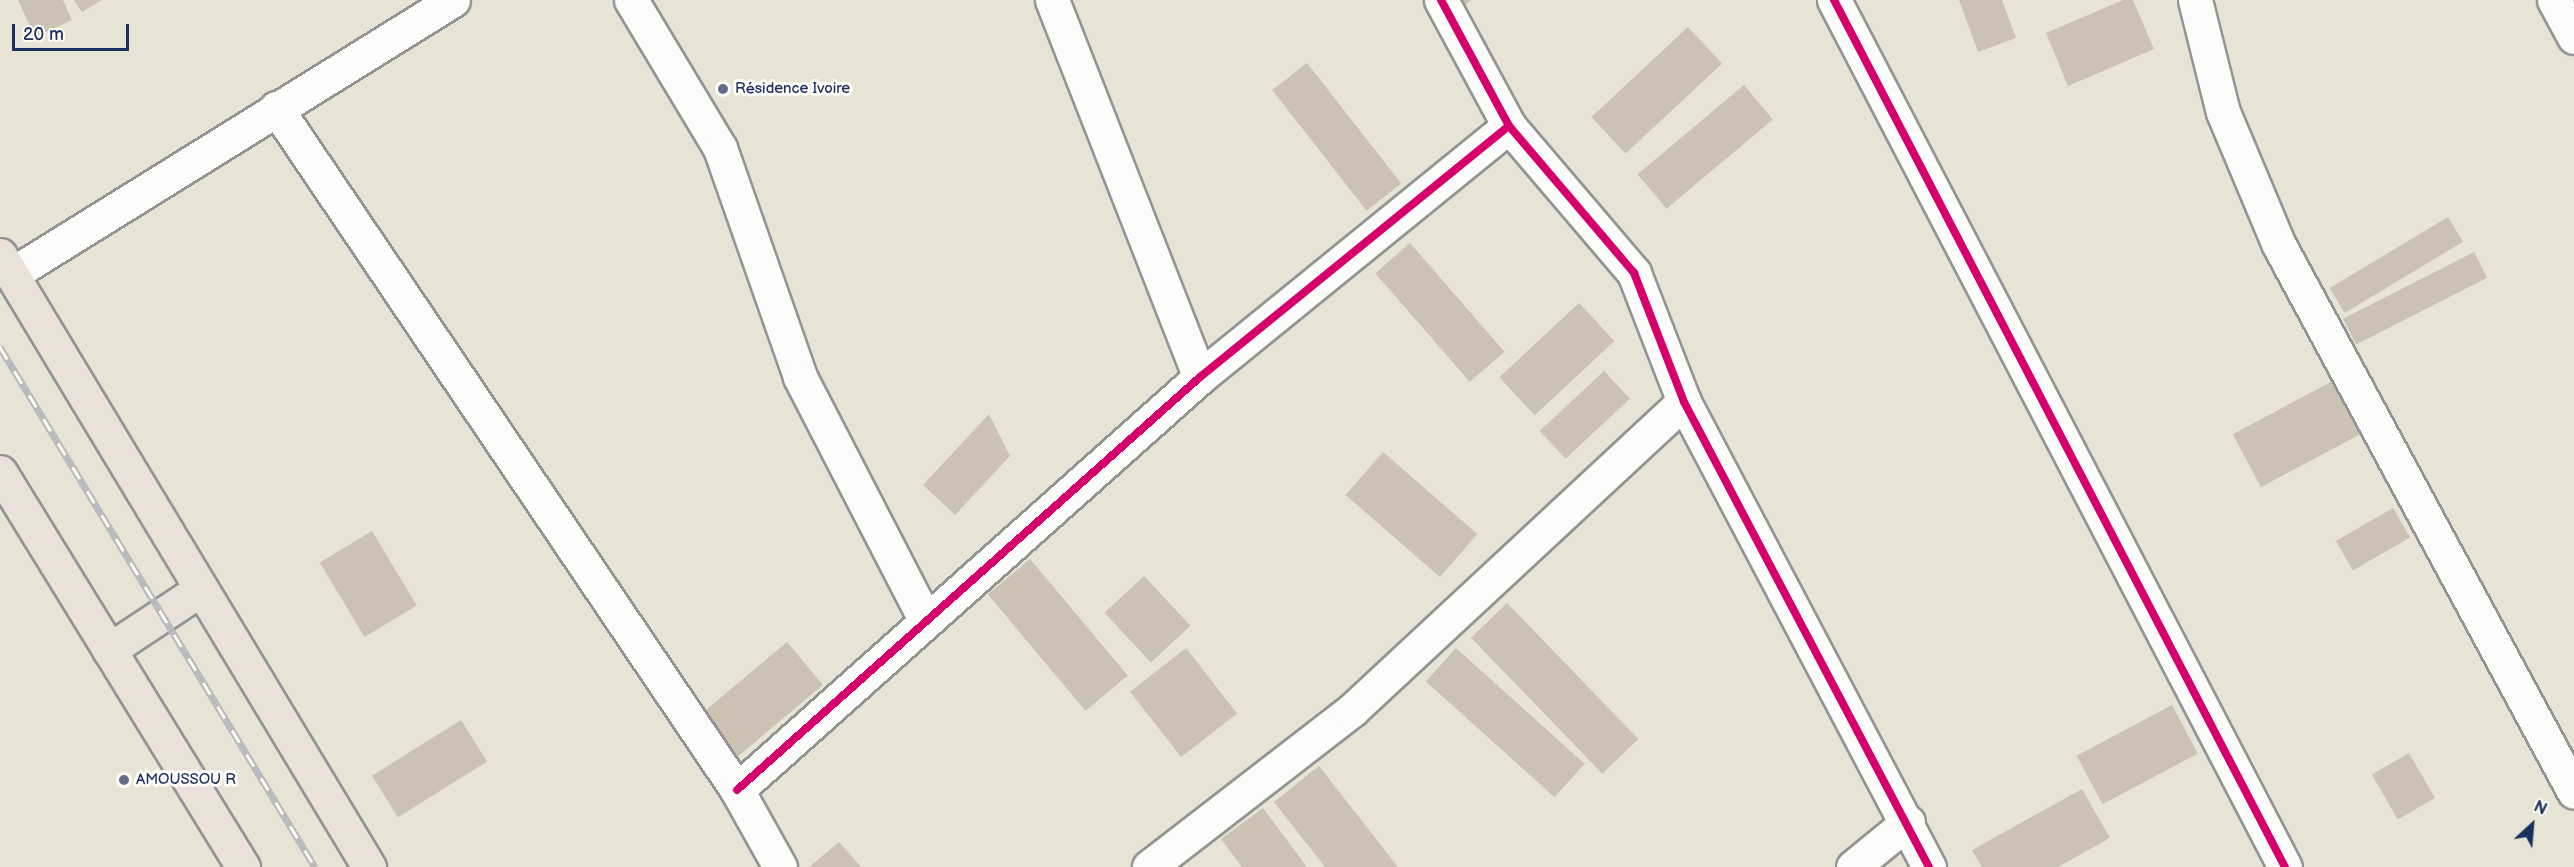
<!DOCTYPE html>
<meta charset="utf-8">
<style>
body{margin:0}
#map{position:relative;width:2574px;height:867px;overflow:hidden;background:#e7e4d6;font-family:"Balsamiq Sans",sans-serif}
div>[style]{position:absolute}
.building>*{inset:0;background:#cbc2b4;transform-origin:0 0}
.roads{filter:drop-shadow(2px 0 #929494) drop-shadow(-2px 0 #929494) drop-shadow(0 2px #929494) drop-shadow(0 -2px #929494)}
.minor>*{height:33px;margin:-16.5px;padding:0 16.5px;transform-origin:16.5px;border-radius:16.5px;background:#fbfbf9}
.major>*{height:33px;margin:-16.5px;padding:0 16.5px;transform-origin:16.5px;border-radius:16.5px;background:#eae2d8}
.rail>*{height:7px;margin-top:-3.5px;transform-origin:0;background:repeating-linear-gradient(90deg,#fdfcf7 0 14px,#b6b8bb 0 28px);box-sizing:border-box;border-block:2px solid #b6b8bb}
.cycleway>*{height:8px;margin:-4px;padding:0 4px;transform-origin:4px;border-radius:4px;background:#d6006c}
.dots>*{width:16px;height:16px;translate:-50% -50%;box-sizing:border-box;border:3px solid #fdfcf7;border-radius:50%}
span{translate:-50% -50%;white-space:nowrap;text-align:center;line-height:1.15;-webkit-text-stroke:6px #fdfcf7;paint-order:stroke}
.poi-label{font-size:15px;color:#1b2f5e}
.left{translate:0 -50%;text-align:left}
.north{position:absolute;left:2502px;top:795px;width:60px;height:60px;-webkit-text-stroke:4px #fdfcf7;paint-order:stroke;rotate:26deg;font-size:16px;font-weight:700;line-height:24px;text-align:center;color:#1b2f5e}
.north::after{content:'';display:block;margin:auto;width:21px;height:27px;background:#1b2f5e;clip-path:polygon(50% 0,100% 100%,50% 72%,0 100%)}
.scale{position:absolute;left:12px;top:24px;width:117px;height:27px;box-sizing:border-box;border:3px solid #1b2f5e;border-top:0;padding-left:8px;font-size:18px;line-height:21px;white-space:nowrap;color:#1b2f5e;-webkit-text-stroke:4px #fdfcf7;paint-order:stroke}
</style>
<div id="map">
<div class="building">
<div style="clip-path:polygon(18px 0,63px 0,72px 20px,35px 37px)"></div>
<div style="clip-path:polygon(74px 0,102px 0,82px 12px)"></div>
<div style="clip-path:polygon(1447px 0,1471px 0,1458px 12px)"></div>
<div style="clip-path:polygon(1959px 0,2002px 0,2016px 38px,1978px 52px)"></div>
<div style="clip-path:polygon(2123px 0,2133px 0,2154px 49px,2068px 86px,2046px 33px)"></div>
<div style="left:1688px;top:27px;width:50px;height:132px;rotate:47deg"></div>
<div style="left:1307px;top:63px;width:153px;height:44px;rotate:52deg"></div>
<div style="left:1744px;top:85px;width:45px;height:139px;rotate:50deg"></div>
<div style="left:2448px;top:217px;width:29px;height:138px;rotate:59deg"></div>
<div style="left:1410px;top:243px;width:144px;height:46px;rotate:49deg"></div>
<div style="left:2474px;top:252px;width:29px;height:147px;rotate:63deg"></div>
<div style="left:1579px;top:303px;width:52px;height:109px;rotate:47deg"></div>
<div style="left:2359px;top:367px;width:60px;height:143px;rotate:62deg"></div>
<div style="left:1604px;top:371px;width:38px;height:88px;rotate:47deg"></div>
<div style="clip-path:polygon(989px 414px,1010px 456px,955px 515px,923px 485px)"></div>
<div style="left:1383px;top:452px;width:125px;height:57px;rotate:41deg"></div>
<div style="left:2393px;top:508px;width:34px;height:66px;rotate:60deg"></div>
<div style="left:372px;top:531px;width:87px;height:61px;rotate:59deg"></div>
<div style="left:1030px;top:559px;width:152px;height:55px;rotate:50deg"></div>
<div style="left:1144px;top:576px;width:68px;height:54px;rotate:47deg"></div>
<div style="left:1507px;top:603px;width:189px;height:50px;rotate:46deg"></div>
<div style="left:787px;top:642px;width:56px;height:114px;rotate:50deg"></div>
<div style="left:1186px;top:648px;width:83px;height:71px;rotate:52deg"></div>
<div style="left:1456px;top:648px;width:173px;height:45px;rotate:42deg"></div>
<div style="left:2172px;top:705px;width:55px;height:108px;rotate:62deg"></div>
<div style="left:461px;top:720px;width:49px;height:105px;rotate:58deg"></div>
<div style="left:2409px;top:753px;width:52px;height:43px;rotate:60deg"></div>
<div style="clip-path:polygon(1319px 766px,1398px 867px,1325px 867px,1274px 802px)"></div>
<div style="clip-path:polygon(2082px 789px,2110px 838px,2058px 867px,1982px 867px,1972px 850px)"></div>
<div style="clip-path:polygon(1263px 808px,1307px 867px,1242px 867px,1221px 839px)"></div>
<div style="clip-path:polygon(839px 842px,861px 867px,809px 867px)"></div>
</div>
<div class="roads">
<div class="minor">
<div style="left:631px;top:0;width:173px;rotate:59deg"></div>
<div style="left:720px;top:148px;width:243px;rotate:70.7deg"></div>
<div style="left:800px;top:377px;width:272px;rotate:62.7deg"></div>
<div style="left:1052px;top:0;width:405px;rotate:68.6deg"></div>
<div style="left:1441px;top:0;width:143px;rotate:61.6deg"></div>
<div style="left:1509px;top:126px;width:193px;rotate:49.6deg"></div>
<div style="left:1634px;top:273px;width:138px;rotate:68.8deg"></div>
<div style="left:1684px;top:402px;width:526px;rotate:62.22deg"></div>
<div style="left:1834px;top:0;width:977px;rotate:62.52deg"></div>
<div style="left:2195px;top:0;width:115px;rotate:76deg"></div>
<div style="left:2223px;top:112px;width:144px;rotate:67.2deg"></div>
<div style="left:2279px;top:245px;width:621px;rotate:61.66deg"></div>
<div style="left:2554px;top:0;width:42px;rotate:61.6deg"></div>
<div style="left:276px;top:108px;width:823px;rotate:55.94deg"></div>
<div style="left:737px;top:790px;width:88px;rotate:60.8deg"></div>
<div style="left:12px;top:274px;width:519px;rotate:-31.85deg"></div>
<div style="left:737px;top:790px;width:620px;rotate:-41.73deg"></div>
<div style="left:1200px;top:377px;width:398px;rotate:-39.1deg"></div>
<div style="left:1149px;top:867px;width:257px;rotate:-37.7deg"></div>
<div style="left:1352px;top:710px;width:453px;rotate:-42.9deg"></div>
<div style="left:1853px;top:867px;width:71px;rotate:-39.3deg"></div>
</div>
<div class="major">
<div style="left:0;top:255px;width:715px;rotate:58.91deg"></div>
<div style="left:0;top:472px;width:464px;rotate:58.4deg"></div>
<div style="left:109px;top:650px;width:110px;rotate:-33.5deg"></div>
</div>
</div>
<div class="rail">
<div style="left:0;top:347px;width:608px;rotate:58.79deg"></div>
</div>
<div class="cycleway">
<div style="left:1441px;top:0;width:143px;rotate:61.6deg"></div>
<div style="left:1509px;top:126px;width:193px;rotate:49.6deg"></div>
<div style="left:1634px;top:273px;width:138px;rotate:68.8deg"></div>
<div style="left:1684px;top:402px;width:526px;rotate:62.22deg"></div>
<div style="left:1834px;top:0;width:977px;rotate:62.52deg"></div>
<div style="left:737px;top:790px;width:620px;rotate:-41.73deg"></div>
<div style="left:1200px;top:377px;width:398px;rotate:-39.1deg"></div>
</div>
<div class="dots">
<div style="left:723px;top:89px;background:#626e88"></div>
<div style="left:124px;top:780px;background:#626e88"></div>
</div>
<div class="poi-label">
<span class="left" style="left:735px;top:89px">Résidence Ivoire</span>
<span class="left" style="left:136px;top:780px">AMOUSSOU R</span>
</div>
<div class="north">N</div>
<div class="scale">20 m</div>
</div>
